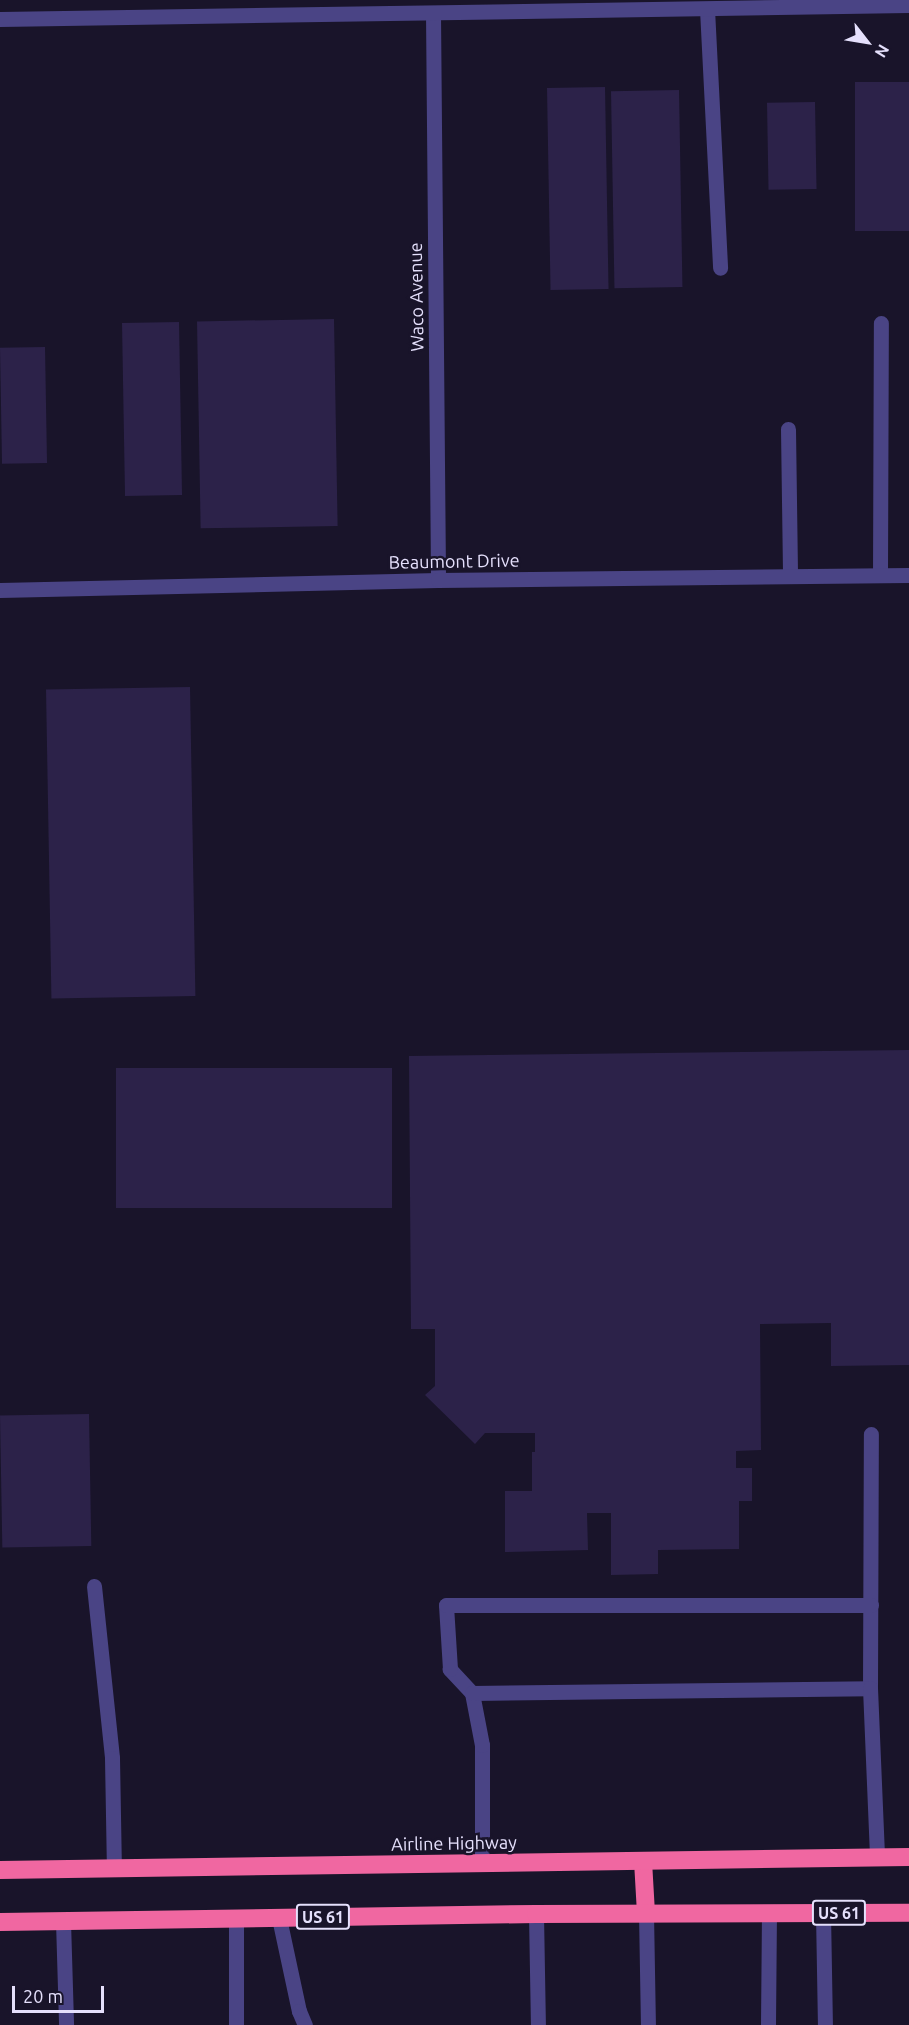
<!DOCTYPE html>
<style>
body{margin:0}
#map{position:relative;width:909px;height:2025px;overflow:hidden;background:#19142a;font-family:Ubuntu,sans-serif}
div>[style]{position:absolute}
.building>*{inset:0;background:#2c2249;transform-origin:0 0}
.minor>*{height:15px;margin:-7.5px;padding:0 7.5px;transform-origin:7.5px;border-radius:7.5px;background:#4a4485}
.highway>*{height:18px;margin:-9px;padding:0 9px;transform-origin:9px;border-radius:9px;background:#f067a1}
span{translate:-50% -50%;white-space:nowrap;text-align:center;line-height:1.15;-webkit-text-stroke:5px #19142a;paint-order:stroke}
.shield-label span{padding:2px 4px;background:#19142a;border:2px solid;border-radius:4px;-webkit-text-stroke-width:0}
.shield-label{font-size:16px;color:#e5e0fc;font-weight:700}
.street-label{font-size:18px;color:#e5e0fc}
.north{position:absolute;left:837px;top:12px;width:60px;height:60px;-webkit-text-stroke:4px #19142a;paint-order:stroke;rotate:121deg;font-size:16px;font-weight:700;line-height:24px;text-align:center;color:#e5e0fc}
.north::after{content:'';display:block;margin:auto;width:21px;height:27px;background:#e5e0fc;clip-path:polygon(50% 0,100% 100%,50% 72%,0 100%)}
.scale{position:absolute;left:12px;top:1986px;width:92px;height:27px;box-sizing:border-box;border:3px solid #e5e0fc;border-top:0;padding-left:8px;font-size:18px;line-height:21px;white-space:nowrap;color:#e5e0fc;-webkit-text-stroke:4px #19142a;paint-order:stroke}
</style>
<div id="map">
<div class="building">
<div style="left:909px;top:82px;width:149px;height:54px;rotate:90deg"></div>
<div style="left:605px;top:87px;width:202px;height:58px;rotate:89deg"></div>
<div style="left:679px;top:90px;width:197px;height:68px;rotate:89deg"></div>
<div style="left:815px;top:102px;width:87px;height:48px;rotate:89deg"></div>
<div style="left:334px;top:319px;width:207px;height:137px;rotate:89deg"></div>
<div style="left:179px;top:322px;width:173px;height:57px;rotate:89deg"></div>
<div style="left:45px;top:347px;width:116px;height:45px;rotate:89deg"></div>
<div style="left:190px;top:687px;width:309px;height:144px;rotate:89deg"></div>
<div style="clip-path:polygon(909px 1050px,909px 1365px,831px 1366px,831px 1323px,760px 1324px,761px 1450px,736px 1451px,736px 1468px,752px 1468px,752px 1501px,739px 1501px,739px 1549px,658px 1550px,658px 1574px,611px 1575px,611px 1513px,587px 1513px,588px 1550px,505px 1552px,505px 1491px,532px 1491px,532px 1452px,535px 1452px,535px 1433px,485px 1433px,475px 1444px,425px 1395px,435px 1386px,435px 1329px,411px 1329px,409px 1056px)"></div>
<div style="left:392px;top:1068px;width:140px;height:276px;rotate:90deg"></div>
<div style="left:89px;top:1414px;width:132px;height:89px;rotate:89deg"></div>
</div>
<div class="minor">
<div style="left:707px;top:9px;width:259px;rotate:87.1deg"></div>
<div style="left:433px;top:13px;width:567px;rotate:89.49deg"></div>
<div style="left:0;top:19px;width:909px;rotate:-0.88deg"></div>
<div style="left:788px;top:429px;width:147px;rotate:89.2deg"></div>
<div style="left:880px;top:575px;width:252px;rotate:-89.8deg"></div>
<div style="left:0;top:590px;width:438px;rotate:-1.3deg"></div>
<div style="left:438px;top:580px;width:471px;rotate:-0.6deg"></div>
<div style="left:94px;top:1586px;width:173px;rotate:84deg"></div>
<div style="left:112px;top:1758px;width:110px;rotate:89deg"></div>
<div style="left:870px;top:1688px;width:254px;rotate:-89.8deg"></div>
<div style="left:472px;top:1693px;width:33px;rotate:-133deg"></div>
<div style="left:450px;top:1669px;width:64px;rotate:-93.6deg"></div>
<div style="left:446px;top:1605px;width:425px"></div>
<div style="left:482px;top:1863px;width:118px;rotate:-90deg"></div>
<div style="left:482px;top:1745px;width:53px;rotate:-100.9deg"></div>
<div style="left:472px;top:1693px;width:398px;rotate:-0.7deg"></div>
<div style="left:870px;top:1688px;width:169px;rotate:87.6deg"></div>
<div style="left:646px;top:1913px;width:112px;rotate:89deg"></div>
<div style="left:823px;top:1913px;width:112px;rotate:89deg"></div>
<div style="left:536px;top:1914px;width:111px;rotate:89deg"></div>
<div style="left:236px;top:1918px;width:107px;rotate:90deg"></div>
<div style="left:279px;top:1918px;width:95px;rotate:77.9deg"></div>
<div style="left:299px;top:2011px;width:15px;rotate:67deg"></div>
<div style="left:63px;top:1921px;width:104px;rotate:88.3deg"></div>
<div style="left:768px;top:2025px;width:112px;rotate:-89.5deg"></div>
</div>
<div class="highway">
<div style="left:643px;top:1861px;width:52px;rotate:86.7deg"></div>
<div style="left:0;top:1870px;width:909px;rotate:-0.82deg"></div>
<div style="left:0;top:1922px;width:536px;rotate:-0.86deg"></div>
<div style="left:536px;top:1914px;width:373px;rotate:-0.2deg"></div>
</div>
<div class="shield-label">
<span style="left:839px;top:1913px">US 61</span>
<span style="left:323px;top:1917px">US 61</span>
</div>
<div class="street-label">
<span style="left:416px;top:297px;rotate:-91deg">Waco Avenue</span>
<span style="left:454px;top:561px;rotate:-1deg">Beaumont Drive</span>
<span style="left:454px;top:1843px;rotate:-1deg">Airline Highway</span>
</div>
<div class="north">N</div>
<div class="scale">20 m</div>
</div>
